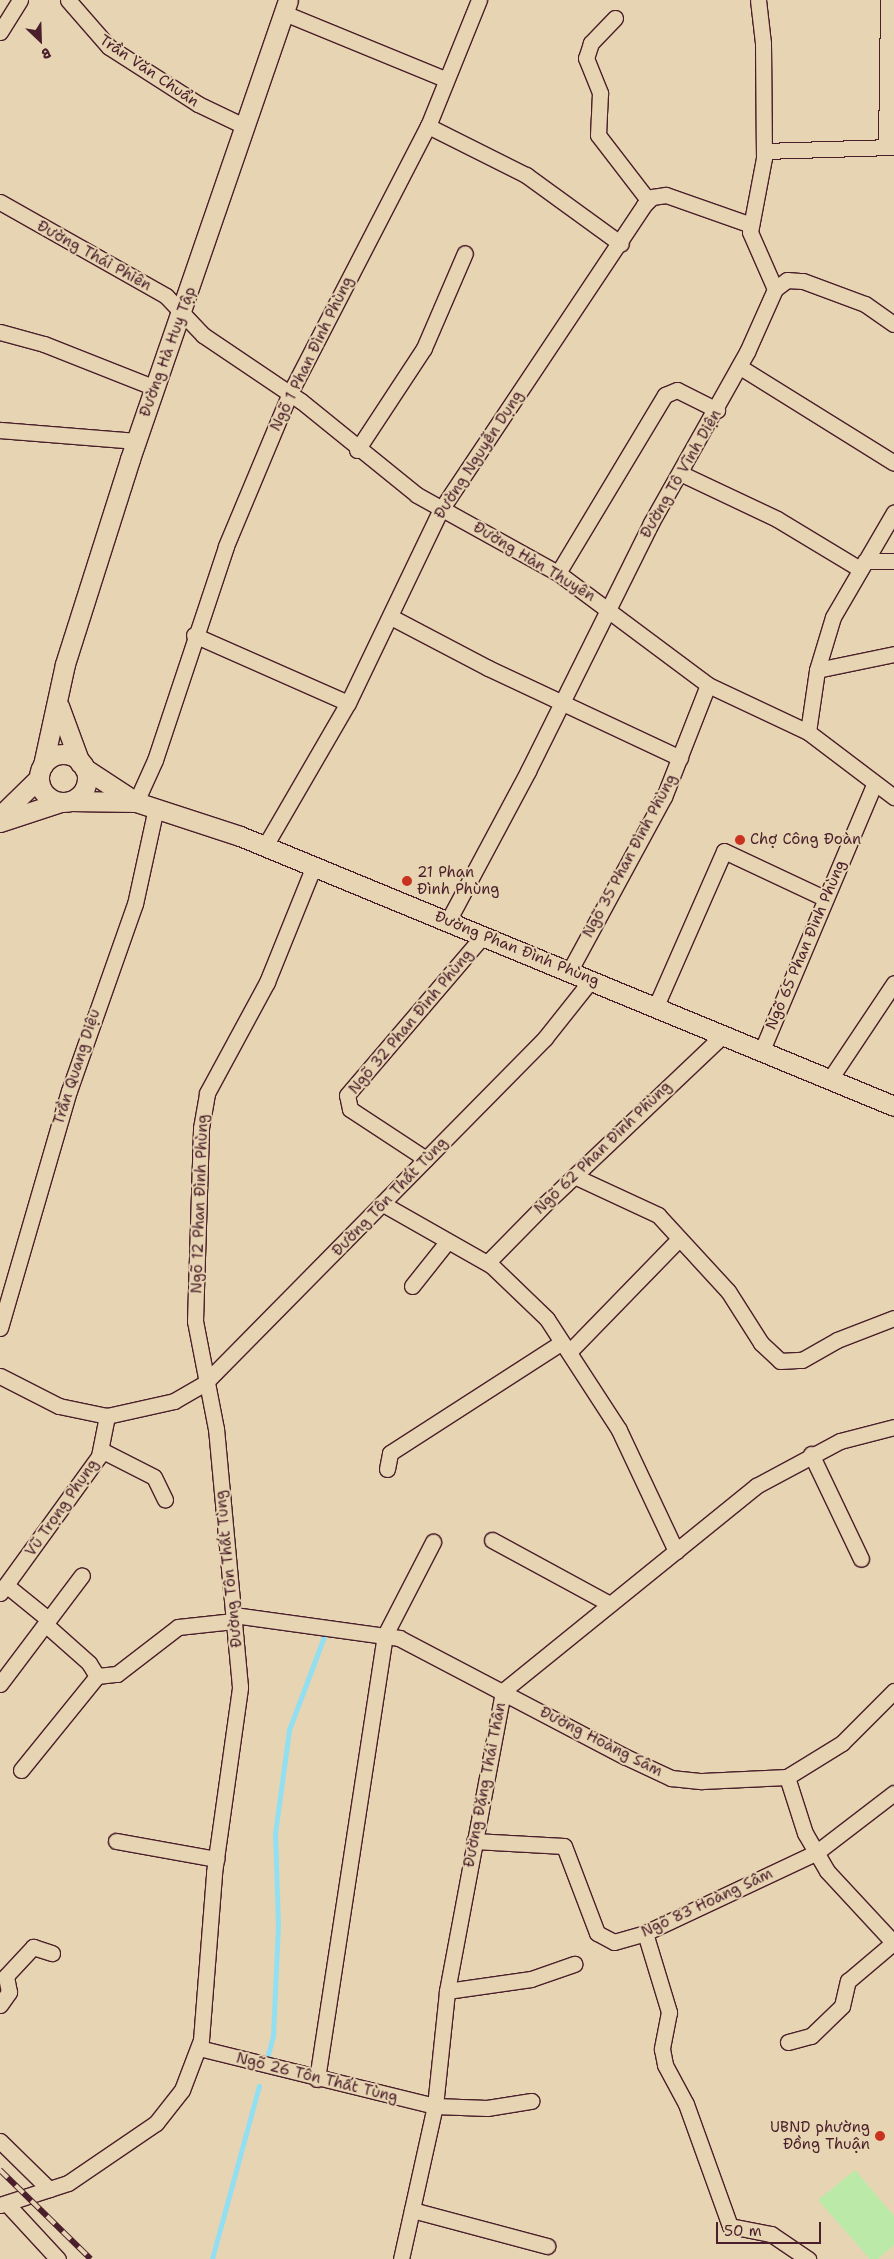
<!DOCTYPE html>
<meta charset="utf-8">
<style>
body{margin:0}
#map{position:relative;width:894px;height:2259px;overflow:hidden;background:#e7d4b2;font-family:"Shantell Sans",sans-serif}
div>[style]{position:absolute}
.green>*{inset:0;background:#bbe9a8}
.stream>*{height:4.5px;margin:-2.25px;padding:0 2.25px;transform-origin:2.25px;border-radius:2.25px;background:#92dff1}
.roads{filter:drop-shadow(1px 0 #4a1f2b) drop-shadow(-1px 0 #4a1f2b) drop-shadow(0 1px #4a1f2b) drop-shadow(0 -1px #4a1f2b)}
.minor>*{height:15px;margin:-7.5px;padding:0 7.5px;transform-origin:7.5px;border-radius:7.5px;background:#e7d4b2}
.major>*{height:19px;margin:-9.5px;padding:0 9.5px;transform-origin:9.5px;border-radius:9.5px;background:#e7d4b2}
.major>.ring{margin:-9.5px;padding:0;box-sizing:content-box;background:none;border:19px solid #e7d4b2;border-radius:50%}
.rail>*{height:5.5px;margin-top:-2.75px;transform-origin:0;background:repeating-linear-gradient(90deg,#e7d4b2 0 11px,#4a1f2b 0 22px);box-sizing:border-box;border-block:1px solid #4a1f2b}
.dots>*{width:14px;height:14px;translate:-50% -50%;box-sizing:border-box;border:2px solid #e7d4b2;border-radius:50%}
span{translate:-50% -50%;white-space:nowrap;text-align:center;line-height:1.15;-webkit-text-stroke:4px #e7d4b2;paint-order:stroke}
.street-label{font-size:15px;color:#4a1f2b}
.poi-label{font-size:15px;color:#4a1f2b}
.left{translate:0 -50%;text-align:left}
.right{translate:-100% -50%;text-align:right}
.north{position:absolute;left:15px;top:15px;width:50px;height:50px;-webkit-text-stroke:4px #e7d4b2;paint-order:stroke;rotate:156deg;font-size:14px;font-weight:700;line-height:20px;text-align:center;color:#4a1f2b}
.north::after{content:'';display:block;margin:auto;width:18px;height:22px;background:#4a1f2b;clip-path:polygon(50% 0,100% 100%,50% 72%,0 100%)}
.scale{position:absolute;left:716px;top:2222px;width:105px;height:22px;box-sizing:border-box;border:2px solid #4a1f2b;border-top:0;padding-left:6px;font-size:15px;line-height:18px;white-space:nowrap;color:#4a1f2b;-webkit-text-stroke:4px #e7d4b2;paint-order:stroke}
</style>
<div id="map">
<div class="green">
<div style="clip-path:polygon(855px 2170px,894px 2216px,894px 2245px,878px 2259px,870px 2259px,818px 2200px)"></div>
</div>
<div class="stream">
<div style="left:266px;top:2062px;width:27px;rotate:-75deg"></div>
<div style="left:273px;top:2036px;width:109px;rotate:-87.4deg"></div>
<div style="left:278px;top:1927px;width:93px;rotate:-91.8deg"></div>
<div style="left:275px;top:1834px;width:105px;rotate:-82.3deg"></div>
<div style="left:289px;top:1730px;width:99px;rotate:-69.4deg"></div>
<div style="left:212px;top:2259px;width:179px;rotate:-74.8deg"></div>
</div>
<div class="roads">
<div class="minor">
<div style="left:68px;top:0;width:62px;rotate:48.9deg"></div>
<div style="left:109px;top:47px;width:106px;rotate:32.6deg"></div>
<div style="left:198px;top:104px;width:51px;rotate:25.6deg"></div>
<div style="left:284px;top:13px;width:174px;rotate:22.3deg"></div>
<div style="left:615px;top:18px;width:35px;rotate:134deg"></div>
<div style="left:591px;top:43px;width:16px;rotate:108deg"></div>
<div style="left:586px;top:58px;width:38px;rotate:68deg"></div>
<div style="left:600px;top:93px;width:42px;rotate:92.7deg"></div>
<div style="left:598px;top:135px;width:82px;rotate:52.4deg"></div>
<div style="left:0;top:32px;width:38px;rotate:-58deg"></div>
<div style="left:428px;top:126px;width:110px;rotate:26.6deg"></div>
<div style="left:526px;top:175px;width:117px;rotate:36deg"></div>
<div style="left:886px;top:147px;width:147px;rotate:-89.2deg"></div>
<div style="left:764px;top:151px;width:130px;rotate:-1.8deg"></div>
<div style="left:0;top:202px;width:191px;rotate:29.5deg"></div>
<div style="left:166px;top:296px;width:54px;rotate:46.5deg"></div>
<div style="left:203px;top:335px;width:118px;rotate:34deg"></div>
<div style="left:301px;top:401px;width:149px;rotate:39deg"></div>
<div style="left:417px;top:495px;width:161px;rotate:29deg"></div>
<div style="left:558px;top:573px;width:187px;rotate:36.7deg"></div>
<div style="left:708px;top:685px;width:110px;rotate:25.2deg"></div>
<div style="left:808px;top:732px;width:108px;rotate:37.1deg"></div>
<div style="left:775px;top:289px;width:15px;rotate:-37deg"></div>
<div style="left:787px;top:280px;width:16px;rotate:4deg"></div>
<div style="left:803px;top:281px;width:66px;rotate:20.4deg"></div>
<div style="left:865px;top:304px;width:35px;rotate:35deg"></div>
<div style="left:0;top:332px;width:46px;rotate:15.3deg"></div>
<div style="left:44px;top:344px;width:119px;rotate:21.6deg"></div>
<div style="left:740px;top:367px;width:181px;rotate:31.9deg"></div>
<div style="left:0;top:430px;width:136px;rotate:4.6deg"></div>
<div style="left:357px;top:450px;width:122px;rotate:-56.7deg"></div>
<div style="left:424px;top:348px;width:103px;rotate:-66.7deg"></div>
<div style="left:682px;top:474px;width:105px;rotate:25.3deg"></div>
<div style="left:777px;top:519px;width:97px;rotate:31.1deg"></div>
<div style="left:865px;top:561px;width:29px"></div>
<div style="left:558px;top:573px;width:208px;rotate:-59deg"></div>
<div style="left:665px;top:395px;width:13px;rotate:-23deg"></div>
<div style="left:677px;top:390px;width:45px;rotate:26.6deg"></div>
<div style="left:391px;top:617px;width:110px;rotate:27.7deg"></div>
<div style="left:488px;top:668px;width:212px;rotate:25.1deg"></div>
<div style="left:194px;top:635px;width:168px;rotate:23.8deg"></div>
<div style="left:817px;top:670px;width:79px;rotate:-11.7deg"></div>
<div style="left:808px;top:732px;width:63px;rotate:-81.7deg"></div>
<div style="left:817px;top:670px;width:55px;rotate:-73.2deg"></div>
<div style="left:833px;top:617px;width:121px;rotate:-59.8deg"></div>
<div style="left:136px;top:802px;width:46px;rotate:-65.7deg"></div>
<div style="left:155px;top:760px;width:225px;rotate:-71.6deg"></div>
<div style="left:226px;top:546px;width:166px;rotate:-67.3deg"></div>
<div style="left:290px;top:393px;width:301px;rotate:-62.7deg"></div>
<div style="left:428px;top:126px;width:136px;rotate:-68deg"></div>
<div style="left:265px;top:846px;width:165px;rotate:-59.9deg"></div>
<div style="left:348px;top:703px;width:213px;rotate:-64.4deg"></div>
<div style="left:440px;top:511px;width:368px;rotate:-56.3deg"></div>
<div style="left:644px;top:205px;width:11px;rotate:-45deg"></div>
<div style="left:652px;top:197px;width:14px;rotate:-8deg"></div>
<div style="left:666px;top:195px;width:90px;rotate:19.4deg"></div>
<div style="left:448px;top:921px;width:170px;rotate:-61.9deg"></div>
<div style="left:528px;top:771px;width:277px;rotate:-63.6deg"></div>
<div style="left:651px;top:523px;width:196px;rotate:-60.7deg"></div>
<div style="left:747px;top:352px;width:69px;rotate:-66deg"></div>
<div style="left:775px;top:289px;width:62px;rotate:-113.7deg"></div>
<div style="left:750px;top:232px;width:75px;rotate:-79.3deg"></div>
<div style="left:764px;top:158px;width:115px;rotate:-90.5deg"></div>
<div style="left:763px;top:43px;width:43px;rotate:-96.6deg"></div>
<div style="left:570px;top:970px;width:197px;rotate:-61.5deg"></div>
<div style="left:664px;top:797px;width:120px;rotate:-68.6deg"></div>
<div style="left:656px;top:1006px;width:169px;rotate:-66.3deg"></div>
<div style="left:724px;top:851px;width:110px;rotate:25.2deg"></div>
<div style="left:762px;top:1050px;width:288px;rotate:-67.1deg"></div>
<div style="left:830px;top:1079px;width:115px;rotate:-56.3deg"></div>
<div style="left:426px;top:1159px;width:91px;rotate:-146.7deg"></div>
<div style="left:350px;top:1109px;width:14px;rotate:-102deg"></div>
<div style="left:347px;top:1095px;width:209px;rotate:-49.5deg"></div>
<div style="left:574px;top:1176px;width:93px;rotate:24.9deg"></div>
<div style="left:658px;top:1215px;width:103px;rotate:47.4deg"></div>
<div style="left:728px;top:1291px;width:62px;rotate:57.6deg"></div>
<div style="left:761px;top:1343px;width:26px;rotate:43deg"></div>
<div style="left:780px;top:1361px;width:22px;rotate:-3deg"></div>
<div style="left:802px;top:1360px;width:40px;rotate:-29.7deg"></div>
<div style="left:837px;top:1340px;width:61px;rotate:-21.1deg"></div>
<div style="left:383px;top:1204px;width:125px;rotate:29.6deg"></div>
<div style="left:492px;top:1266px;width:76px;rotate:43.9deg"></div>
<div style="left:547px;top:1319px;width:132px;rotate:57deg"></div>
<div style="left:619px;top:1430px;width:134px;rotate:64.8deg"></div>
<div style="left:492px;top:1266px;width:6px;rotate:-121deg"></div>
<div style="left:489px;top:1261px;width:81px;rotate:-45.5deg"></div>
<div style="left:546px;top:1203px;width:245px;rotate:-43.5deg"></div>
<div style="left:412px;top:1286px;width:56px;rotate:-51.5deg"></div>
<div style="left:0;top:1328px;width:247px;rotate:-73.8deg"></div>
<div style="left:69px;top:1091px;width:198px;rotate:-70.6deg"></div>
<div style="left:135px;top:904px;width:98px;rotate:-77.7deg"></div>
<div style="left:569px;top:1352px;width:158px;rotate:-45.8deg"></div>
<div style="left:0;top:1376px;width:66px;rotate:27deg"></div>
<div style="left:59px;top:1406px;width:49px;rotate:11.8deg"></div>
<div style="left:107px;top:1416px;width:69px;rotate:-12.6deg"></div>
<div style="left:174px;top:1401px;width:36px;rotate:-30deg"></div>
<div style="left:205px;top:1383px;width:484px;rotate:-45.4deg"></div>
<div style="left:545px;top:1038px;width:75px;rotate:-51.5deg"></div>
<div style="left:101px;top:1450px;width:59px;rotate:27deg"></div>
<div style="left:154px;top:1477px;width:25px;rotate:64deg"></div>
<div style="left:811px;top:1454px;width:116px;rotate:64.5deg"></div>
<div style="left:387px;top:1469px;width:16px;rotate:-79deg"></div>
<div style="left:390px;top:1453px;width:203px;rotate:-32.8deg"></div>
<div style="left:492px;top:1540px;width:134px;rotate:28.5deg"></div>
<div style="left:6px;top:1585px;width:55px;rotate:39.1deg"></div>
<div style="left:0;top:1593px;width:169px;rotate:-54.1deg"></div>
<div style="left:99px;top:1456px;width:41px;rotate:-78.7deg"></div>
<div style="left:234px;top:1615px;width:167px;rotate:7.9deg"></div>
<div style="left:399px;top:1638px;width:256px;rotate:27.7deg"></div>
<div style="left:626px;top:1757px;width:50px;rotate:25deg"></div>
<div style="left:671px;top:1778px;width:31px;rotate:6deg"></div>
<div style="left:702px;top:1781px;width:85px;rotate:-2.7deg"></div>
<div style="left:787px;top:1777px;width:65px;rotate:-31.7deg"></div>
<div style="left:842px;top:1743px;width:74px;rotate:-45deg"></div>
<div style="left:97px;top:1676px;width:20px;rotate:-6deg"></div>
<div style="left:117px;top:1674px;width:77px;rotate:-37.6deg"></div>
<div style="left:178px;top:1627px;width:56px;rotate:-6.1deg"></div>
<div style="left:0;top:1684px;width:136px;rotate:-53deg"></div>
<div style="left:21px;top:1770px;width:121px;rotate:-51deg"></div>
<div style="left:97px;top:1676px;width:15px;rotate:-122deg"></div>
<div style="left:89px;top:1663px;width:57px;rotate:-138.5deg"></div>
<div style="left:787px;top:1777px;width:59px;rotate:72.2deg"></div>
<div style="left:805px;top:1833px;width:44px;rotate:59.9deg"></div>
<div style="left:827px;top:1871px;width:98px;rotate:47.1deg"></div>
<div style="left:116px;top:1841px;width:102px;rotate:10.2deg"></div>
<div style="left:474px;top:1841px;width:90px;rotate:3.2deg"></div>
<div style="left:564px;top:1846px;width:93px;rotate:69.2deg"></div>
<div style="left:597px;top:1933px;width:19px;rotate:28deg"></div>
<div style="left:614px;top:1942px;width:32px;rotate:-16deg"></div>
<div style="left:645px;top:1933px;width:190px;rotate:-25.2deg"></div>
<div style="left:817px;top:1852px;width:97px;rotate:-37.5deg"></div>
<div style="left:645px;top:1933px;width:83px;rotate:73.1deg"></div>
<div style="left:669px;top:2012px;width:38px;rotate:101deg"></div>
<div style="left:662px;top:2049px;width:16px;rotate:79deg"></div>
<div style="left:665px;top:2065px;width:44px;rotate:61.7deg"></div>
<div style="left:686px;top:2104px;width:130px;rotate:70.2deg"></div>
<div style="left:730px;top:2226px;width:42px;rotate:11deg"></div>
<div style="left:771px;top:2234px;width:45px;rotate:34deg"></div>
<div style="left:447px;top:1991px;width:85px;rotate:-8.1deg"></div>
<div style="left:531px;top:1979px;width:46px;rotate:-19.2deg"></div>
<div style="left:0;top:2005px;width:16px;rotate:-55deg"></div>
<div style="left:9px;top:1992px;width:16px;rotate:-101deg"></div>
<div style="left:6px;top:1976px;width:40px;rotate:-47deg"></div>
<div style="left:33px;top:1947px;width:20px;rotate:18deg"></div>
<div style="left:788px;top:2042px;width:24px;rotate:-15deg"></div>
<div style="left:811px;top:2036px;width:43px;rotate:-44.1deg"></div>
<div style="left:842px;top:2006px;width:26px;rotate:-77deg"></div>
<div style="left:848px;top:1981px;width:60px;rotate:-40.3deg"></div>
<div style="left:199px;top:2048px;width:243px;rotate:13.8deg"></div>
<div style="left:435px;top:2106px;width:52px;rotate:2.2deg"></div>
<div style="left:487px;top:2108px;width:45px;rotate:-9deg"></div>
<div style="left:317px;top:2079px;width:449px;rotate:-81.3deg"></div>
<div style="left:385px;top:1635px;width:105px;rotate:-62.7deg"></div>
<div style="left:0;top:2141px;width:69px;rotate:44.4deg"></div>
<div style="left:7px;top:2204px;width:75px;rotate:47.2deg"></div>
<div style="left:0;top:2205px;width:71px;rotate:-17.9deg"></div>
<div style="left:68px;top:2183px;width:107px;rotate:-34.3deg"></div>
<div style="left:156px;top:2123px;width:42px;rotate:-51.8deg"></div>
<div style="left:182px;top:2090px;width:53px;rotate:-69.2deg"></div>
<div style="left:201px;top:2040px;width:168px;rotate:-85.5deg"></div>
<div style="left:214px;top:1873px;width:188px;rotate:-82deg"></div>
<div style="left:240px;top:1687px;width:259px;rotate:-95.3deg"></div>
<div style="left:216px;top:1429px;width:110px;rotate:-101deg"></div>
<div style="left:195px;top:1321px;width:193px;rotate:-88.2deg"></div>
<div style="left:201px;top:1128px;width:36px;rotate:-80deg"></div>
<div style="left:207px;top:1093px;width:126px;rotate:-61.6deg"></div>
<div style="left:267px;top:982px;width:123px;rotate:-68deg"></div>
<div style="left:412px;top:2210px;width:140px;rotate:14.9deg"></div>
<div style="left:401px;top:2259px;width:157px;rotate:-77.5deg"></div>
<div style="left:435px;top:2106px;width:116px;rotate:-84deg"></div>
<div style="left:447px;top:1991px;width:305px;rotate:-79.4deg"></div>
<div style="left:503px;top:1691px;width:326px;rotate:-39deg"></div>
<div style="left:756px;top:1486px;width:95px;rotate:-28.2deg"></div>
<div style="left:840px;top:1441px;width:56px;rotate:-14.5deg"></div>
</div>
<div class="major">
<div style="left:59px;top:706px;width:61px;rotate:69.8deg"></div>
<div class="ring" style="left:39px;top:754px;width:29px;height:29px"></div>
<div style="left:43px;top:765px;width:103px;rotate:-77.7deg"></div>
<div style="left:65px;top:664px;width:215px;rotate:-72.4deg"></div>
<div style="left:130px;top:459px;width:485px;rotate:-71deg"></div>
<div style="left:84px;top:768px;width:62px;rotate:33.2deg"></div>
<div style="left:70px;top:801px;width:66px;rotate:0.9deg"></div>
<div style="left:136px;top:802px;width:109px;rotate:18.1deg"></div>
<div style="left:240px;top:836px;width:708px;rotate:22.43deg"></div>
<div style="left:0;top:816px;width:54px;rotate:-44.3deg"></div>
<div style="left:0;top:822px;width:64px;rotate:-18.2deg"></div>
</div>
</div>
<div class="rail">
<div style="left:0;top:2170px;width:127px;rotate:44.4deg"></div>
</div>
<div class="dots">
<div style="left:740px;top:840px;background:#c8321e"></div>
<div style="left:407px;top:881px;background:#c8321e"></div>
<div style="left:880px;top:2136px;background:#c8321e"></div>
</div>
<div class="street-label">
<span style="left:149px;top:71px;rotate:34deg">Trần Văn Chuẩn</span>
<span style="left:94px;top:256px;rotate:29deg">Đường Thái Phiên</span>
<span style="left:168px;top:352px;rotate:-70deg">Đường Hà Huy Tập</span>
<span style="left:312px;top:354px;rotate:-64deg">Ngõ 1 Phan Đình Phùng</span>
<span style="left:479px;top:455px;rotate:-57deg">Đường Nguyễn Dụng</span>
<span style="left:681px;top:474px;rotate:-60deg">Đường Tô Vĩnh Diện</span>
<span style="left:534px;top:562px;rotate:31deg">Đường Hàn Thuyên</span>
<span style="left:630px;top:856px;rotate:-62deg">Ngõ 35 Phan Đình Phùng</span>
<span style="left:806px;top:945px;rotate:-67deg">Ngõ 65 Phan Đình Phùng</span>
<span style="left:517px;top:949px;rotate:22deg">Đường Phan Đình Phùng</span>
<span style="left:411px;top:1022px;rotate:-50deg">Ngõ 32 Phan Đình Phùng</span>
<span style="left:77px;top:1067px;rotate:-72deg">Trần Quang Diệu</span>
<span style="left:603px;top:1148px;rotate:-44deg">Ngõ 62 Phan Đình Phùng</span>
<span style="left:390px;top:1197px;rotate:-46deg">Đường Tôn Thất Tùng</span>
<span style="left:200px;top:1204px;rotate:-88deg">Ngõ 12 Phan Đình Phùng</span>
<span style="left:62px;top:1508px;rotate:-55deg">Vũ Trọng Phụng</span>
<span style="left:229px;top:1569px;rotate:-96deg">Đường Tôn Thất Tùng</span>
<span style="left:601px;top:1742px;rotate:27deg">Đường Hoàng Sâm</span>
<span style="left:485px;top:1785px;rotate:-79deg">Đường Đặng Thái Thân</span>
<span style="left:707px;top:1903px;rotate:-25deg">Ngõ 83 Hoàng Sâm</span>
<span style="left:317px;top:2078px;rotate:14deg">Ngõ 26 Tôn Thất Tùng</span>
</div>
<div class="poi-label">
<span class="left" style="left:750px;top:840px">Chợ Công Đoàn</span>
<span class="left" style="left:417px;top:881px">21 Phan<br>Đình Phùng</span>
<span class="right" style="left:870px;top:2136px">UBND phường<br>Đồng Thuận</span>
</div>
<div class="north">B</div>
<div class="scale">50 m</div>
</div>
